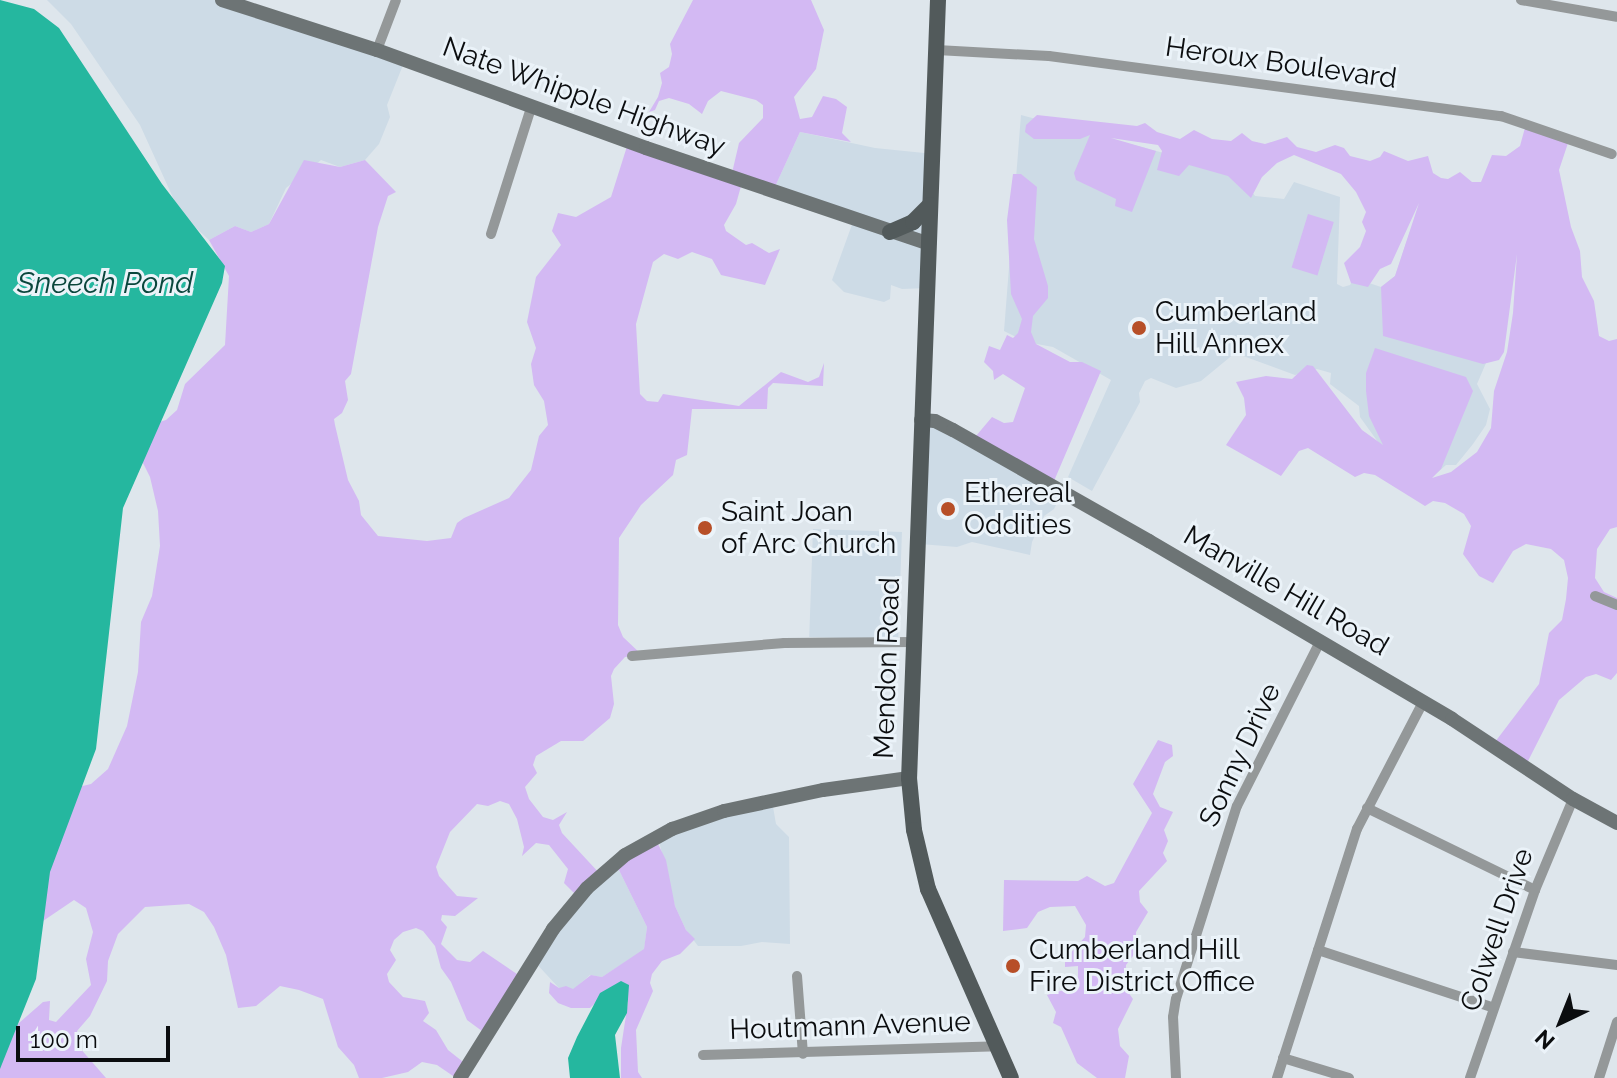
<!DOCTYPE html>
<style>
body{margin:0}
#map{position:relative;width:1617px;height:1078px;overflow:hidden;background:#dee6ec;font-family:Raleway,sans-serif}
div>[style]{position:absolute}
.built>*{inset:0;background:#cddbe6;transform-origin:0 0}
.green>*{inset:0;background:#d3b9f3;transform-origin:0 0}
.water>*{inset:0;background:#25b79f}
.street>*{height:10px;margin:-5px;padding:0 5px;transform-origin:5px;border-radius:5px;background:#949899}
.secondary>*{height:14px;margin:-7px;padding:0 7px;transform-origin:7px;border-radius:7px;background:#6d7475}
.primary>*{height:16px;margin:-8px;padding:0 8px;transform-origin:8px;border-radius:8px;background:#525a5b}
.dots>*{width:22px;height:22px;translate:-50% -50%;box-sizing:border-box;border:4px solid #ebf3f9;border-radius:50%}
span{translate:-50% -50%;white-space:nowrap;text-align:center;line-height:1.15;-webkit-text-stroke:6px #ebf3f9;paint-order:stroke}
.street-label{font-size:28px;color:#0b0d0f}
.poi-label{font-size:28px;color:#0b0d0f}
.left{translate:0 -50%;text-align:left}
.water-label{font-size:30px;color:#09463c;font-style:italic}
.north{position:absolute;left:1521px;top:982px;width:80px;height:80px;-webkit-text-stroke:6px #ebf3f9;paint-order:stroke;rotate:223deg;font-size:22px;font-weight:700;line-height:32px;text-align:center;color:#0b0d0f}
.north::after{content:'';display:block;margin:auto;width:28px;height:36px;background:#0b0d0f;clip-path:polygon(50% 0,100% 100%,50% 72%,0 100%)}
.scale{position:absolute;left:16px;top:1026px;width:154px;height:36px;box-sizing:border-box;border:4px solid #0b0d0f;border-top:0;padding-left:10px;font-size:24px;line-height:28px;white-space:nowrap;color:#0b0d0f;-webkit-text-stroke:6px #ebf3f9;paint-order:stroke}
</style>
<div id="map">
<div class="built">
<div style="clip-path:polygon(47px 0,231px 0,403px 65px,387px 105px,390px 117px,379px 144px,365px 160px,340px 167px,321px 160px,286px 188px,269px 224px,251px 232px,235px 226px,209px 240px,180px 213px,140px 125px,71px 24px)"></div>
<div style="clip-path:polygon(1021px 115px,1239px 173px,1255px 196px,1284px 199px,1294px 182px,1340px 197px,1337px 284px,1343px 287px,1350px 285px,1354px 278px,1381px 287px,1395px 276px,1426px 184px,1504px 352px,1489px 356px,1477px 384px,1490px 409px,1486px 425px,1473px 444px,1456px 465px,1446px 465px,1431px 478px,1415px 473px,1378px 442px,1360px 417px,1359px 406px,1330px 384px,1331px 373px,1317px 369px,1295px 375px,1235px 353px,1201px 381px,1176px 388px,1151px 378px,1145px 381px,1139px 393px,1140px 402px,1092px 491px,1068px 477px,1111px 380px,1053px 347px,1026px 342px,1004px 331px)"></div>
<div style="clip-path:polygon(800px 132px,875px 148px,934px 154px,928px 288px,902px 289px,891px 285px,890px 299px,884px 302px,844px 292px,832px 280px,854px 219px,774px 189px)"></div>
<div style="clip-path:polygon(925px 417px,1064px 489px,1054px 509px,1044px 516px,1032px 542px,1030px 555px,972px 542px,957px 547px,920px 544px)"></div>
<div style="left:813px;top:529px;width:89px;height:108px;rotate:2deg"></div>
<div style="clip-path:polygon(772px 801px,776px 824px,789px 837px,790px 944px,762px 942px,741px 946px,698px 946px,686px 930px,675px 906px,658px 837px)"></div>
<div style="clip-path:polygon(616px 864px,647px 927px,644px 950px,602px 977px,590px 975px,573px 990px,559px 988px,533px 960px)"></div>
</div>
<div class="green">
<div style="clip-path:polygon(693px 0,811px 0,824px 30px,816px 69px,794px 97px,800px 119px,812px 117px,823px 96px,836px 99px,847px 107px,842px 133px,851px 142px,800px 132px,774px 189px,743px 179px,736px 204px,724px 225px,726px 231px,746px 245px,752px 243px,769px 253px,780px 249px,765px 285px,721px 275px,712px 259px,692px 252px,678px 259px,664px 254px,653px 262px,636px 324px,640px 394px,647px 401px,658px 402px,663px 394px,739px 406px,781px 372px,808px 382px,819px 377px,824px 363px,823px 386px,773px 383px,768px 388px,767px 409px,692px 409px,687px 455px,676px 460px,673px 475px,641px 505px,619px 538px,618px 625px,623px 637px,642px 655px,625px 657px,614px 669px,611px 676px,614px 704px,610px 718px,583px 741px,561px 741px,536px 756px,533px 765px,537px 773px,525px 787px,529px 799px,543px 817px,553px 820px,567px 812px,559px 825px,562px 833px,601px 875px,579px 898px,564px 883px,568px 869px,549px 845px,536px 843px,522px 856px,524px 847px,517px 819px,509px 804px,500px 801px,488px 806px,477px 804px,450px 832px,436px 867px,439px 876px,457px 896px,478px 898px,455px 916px,442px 915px,441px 920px,447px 927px,441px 944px,457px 960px,470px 962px,483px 951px,520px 976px,486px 1034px,467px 1020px,451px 982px,441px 968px,435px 946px,423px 931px,416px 928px,403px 932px,394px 940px,390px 950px,396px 960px,387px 974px,389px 982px,403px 997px,425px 1001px,429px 1013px,423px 1021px,436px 1030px,448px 1050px,467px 1065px,456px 1078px,437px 1065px,422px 1062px,408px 1072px,382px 1078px,359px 1078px,354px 1065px,338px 1047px,323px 999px,299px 990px,280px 986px,256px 1006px,238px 1008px,226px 955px,214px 927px,204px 912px,189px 904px,145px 907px,118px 934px,108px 961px,107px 981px,90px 1016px,77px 1031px,79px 1047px,106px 1078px,0 1078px,0 1045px,19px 1023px,43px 1002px,50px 1001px,49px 1020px,56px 1022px,91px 985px,86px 959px,93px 932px,86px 908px,74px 900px,43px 921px,37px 920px,70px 789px,91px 784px,108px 769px,127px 726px,138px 672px,141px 622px,152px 596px,160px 546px,158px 511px,150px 477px,138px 453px,153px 424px,166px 420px,177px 410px,185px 384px,225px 345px,229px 276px,209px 240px,235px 226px,251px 232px,269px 224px,304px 160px,340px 167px,365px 160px,396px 192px,388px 196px,378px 227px,351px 374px,345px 381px,348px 400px,342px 413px,334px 419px,335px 425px,348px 480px,359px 501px,361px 515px,378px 536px,427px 541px,451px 538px,457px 523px,464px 518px,509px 498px,531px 470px,539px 436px,548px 425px,544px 401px,534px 385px,531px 364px,536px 348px,527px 322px,536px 277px,561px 245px,552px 231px,558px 213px,576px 217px,611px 197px,629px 140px,732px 173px,739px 143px,763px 118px,763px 105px,756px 100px,721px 91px,708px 101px,702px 114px,689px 104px,669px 98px,659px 101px,655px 110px,649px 112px,658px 97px,662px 83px,660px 73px,669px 67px,672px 54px,670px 44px)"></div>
<div style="clip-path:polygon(1037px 115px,1137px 126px,1145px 123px,1157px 132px,1180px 139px,1194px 130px,1212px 139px,1231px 141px,1242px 133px,1252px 141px,1265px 144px,1287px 137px,1297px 147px,1316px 152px,1335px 145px,1344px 148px,1350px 156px,1370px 161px,1380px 157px,1384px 151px,1408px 161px,1428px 156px,1433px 173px,1441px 178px,1448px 179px,1460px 172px,1472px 182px,1481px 182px,1492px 155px,1506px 156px,1520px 146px,1526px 124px,1569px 140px,1559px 170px,1571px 227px,1580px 251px,1582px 277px,1594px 301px,1599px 336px,1609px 341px,1617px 339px,1617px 527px,1610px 529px,1597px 549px,1595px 578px,1604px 592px,1617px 598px,1617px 673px,1611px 680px,1596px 674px,1586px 677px,1559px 700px,1527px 763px,1495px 742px,1539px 684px,1549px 633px,1562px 620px,1566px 599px,1568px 578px,1564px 560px,1551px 549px,1526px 544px,1513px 551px,1493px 583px,1479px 576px,1463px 554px,1471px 526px,1464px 514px,1445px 503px,1433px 501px,1425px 506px,1375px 475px,1364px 473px,1355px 477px,1308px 448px,1299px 451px,1281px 476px,1226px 445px,1246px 415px,1244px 398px,1236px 382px,1266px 376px,1292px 379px,1307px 365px,1313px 366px,1362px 430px,1383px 445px,1369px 416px,1366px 391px,1366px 373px,1375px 348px,1466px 377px,1473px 391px,1441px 469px,1432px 478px,1451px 472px,1477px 452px,1491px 428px,1494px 391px,1507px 352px,1513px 313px,1517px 254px,1504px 352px,1499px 360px,1483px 364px,1383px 336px,1381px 287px,1395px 276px,1419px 203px,1391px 264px,1380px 269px,1368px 287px,1351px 283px,1344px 263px,1360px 247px,1366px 231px,1362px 222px,1366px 212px,1356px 192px,1341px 174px,1294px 155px,1277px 163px,1262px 177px,1251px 198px,1228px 176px,1189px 165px,1179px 176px,1157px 170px,1162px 151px,1158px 145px,1111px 138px,1156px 151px,1132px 212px,1115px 206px,1116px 199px,1076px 180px,1074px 173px,1090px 135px,1080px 139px,1034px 139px,1025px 132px,1026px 125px)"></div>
<div style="clip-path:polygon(1013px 174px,1021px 174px,1037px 187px,1034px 239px,1048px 286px,1048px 298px,1033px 316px,1031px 332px,1036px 344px,1070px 362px,1082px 362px,1101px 371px,1054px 481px,976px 436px,992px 417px,1004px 423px,1013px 422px,1025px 388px,1003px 374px,994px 380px,993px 371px,984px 362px,989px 346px,1000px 350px,1007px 335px,1013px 338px,1018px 333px,1022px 319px,1011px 294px,1007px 220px)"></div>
<div style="left:1308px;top:214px;width:27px;height:56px;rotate:17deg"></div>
<div style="clip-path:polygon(1158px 740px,1172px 745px,1173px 756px,1165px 762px,1153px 794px,1160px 807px,1173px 812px,1164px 830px,1168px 841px,1163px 853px,1167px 861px,1139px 891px,1140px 902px,1148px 912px,1136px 932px,1136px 952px,1126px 965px,1125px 988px,1133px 999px,1118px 1029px,1120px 1046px,1129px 1056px,1125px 1078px,1097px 1078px,1077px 1063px,1061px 1027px,1053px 1023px,1056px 1012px,1047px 995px,1074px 987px,1078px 982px,1078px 966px,1065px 967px,1065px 959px,1085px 937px,1086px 925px,1075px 906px,1050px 907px,1038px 912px,1027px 928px,1003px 931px,1004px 880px,1078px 881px,1087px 876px,1105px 886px,1114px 883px,1152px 813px,1133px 784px)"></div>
<div style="clip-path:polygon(657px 842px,666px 860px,675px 906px,686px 930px,695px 939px,680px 954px,662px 961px,652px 974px,650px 983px,653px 991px,636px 1030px,638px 1072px,642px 1078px,621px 1078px,621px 1048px,628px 1002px,608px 991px,590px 1008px,571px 1008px,558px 1003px,549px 993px,550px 982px,559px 988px,566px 986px,573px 989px,591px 975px,602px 977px,644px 949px,647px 927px,616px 864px)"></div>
</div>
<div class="water">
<div style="clip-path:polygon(0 0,34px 9px,59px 28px,162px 184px,225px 266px,222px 283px,123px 508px,96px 749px,50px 872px,36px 979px,0 1069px)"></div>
<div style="clip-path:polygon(621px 981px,629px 985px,627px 1013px,615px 1035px,620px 1078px,570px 1078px,568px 1058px,577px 1037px,600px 993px)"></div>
</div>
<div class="street">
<div style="left:1521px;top:0;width:97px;rotate:10deg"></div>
<div style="left:377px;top:50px;width:53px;rotate:-69.2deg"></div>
<div style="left:937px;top:50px;width:112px;rotate:3.1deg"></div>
<div style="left:1049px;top:56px;width:456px;rotate:7.6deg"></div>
<div style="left:1501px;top:116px;width:117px;rotate:18.9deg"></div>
<div style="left:491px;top:234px;width:132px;rotate:-72.4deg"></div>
<div style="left:1595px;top:596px;width:24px;rotate:22deg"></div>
<div style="left:632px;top:656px;width:153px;rotate:-4.9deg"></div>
<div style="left:784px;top:643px;width:130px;rotate:-0.4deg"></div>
<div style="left:1367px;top:808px;width:187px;rotate:26deg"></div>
<div style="left:1318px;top:950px;width:185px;rotate:18.2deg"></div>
<div style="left:1513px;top:952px;width:105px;rotate:7.1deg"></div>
<div style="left:797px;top:976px;width:78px;rotate:85.6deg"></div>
<div style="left:703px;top:1055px;width:295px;rotate:-1.7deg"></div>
<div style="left:1283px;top:1058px;width:69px;rotate:16.9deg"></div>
<div style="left:1176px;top:1078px;width:61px;rotate:-92.8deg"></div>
<div style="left:1173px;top:1017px;width:18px;rotate:-81deg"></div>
<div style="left:1176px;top:999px;width:202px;rotate:-72.5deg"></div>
<div style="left:1237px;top:806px;width:184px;rotate:-63.2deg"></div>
<div style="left:1277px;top:1078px;width:262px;rotate:-72.2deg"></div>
<div style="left:1357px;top:829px;width:143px;rotate:-62.5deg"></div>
<div style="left:1470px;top:1078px;width:199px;rotate:-70.9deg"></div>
<div style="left:1535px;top:890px;width:99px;rotate:-67.3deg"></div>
<div style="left:1599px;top:1078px;width:59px;rotate:-72.2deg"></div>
</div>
<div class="secondary">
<div style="left:222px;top:0;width:163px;rotate:17.9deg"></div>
<div style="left:377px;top:50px;width:286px;rotate:20deg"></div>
<div style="left:646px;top:148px;width:299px;rotate:18.7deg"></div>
<div style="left:921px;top:420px;width:14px;rotate:4deg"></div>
<div style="left:935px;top:421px;width:20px;rotate:27deg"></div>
<div style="left:953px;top:430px;width:225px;rotate:29.5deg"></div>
<div style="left:1149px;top:541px;width:351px;rotate:30.4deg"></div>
<div style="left:1452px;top:719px;width:145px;rotate:33.5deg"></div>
<div style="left:1573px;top:799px;width:50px;rotate:28.6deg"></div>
<div style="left:460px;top:1078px;width:176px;rotate:-58deg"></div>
<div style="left:553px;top:929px;width:53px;rotate:-50.3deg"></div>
<div style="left:587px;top:888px;width:50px;rotate:-41deg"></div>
<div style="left:625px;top:855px;width:54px;rotate:-29deg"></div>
<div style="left:672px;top:829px;width:55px;rotate:-19.1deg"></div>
<div style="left:724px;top:811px;width:101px;rotate:-12deg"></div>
<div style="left:823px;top:790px;width:87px;rotate:-7.9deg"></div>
</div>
<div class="primary">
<div style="left:938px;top:0;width:779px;rotate:92.13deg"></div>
<div style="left:909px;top:778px;width:52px;rotate:84.5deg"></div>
<div style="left:914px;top:830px;width:61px;rotate:76.7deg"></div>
<div style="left:928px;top:889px;width:206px;rotate:66.3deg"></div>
<div style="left:890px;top:232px;width:25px;rotate:-23deg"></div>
<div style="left:913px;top:222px;width:24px;rotate:-45deg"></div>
</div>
<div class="dots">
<div style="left:1139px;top:328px;background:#b74f28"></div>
<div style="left:948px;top:509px;background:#b74f28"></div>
<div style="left:705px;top:528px;background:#b74f28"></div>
<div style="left:1013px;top:966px;background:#b74f28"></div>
</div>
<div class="street-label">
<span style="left:1281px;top:63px;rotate:8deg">Heroux Boulevard</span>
<span style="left:584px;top:97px;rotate:20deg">Nate Whipple Highway</span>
<span style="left:1286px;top:591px;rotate:30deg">Manville Hill Road</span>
<span style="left:887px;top:668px;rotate:-88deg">Mendon Road</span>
<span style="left:1240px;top:755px;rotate:-65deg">Sonny Drive</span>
<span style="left:1497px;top:930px;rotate:-71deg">Colwell Drive</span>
<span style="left:850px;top:1026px;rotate:-2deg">Houtmann Avenue</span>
</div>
<div class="poi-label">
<span class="left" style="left:1155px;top:328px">Cumberland<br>Hill Annex</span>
<span class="left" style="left:964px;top:509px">Ethereal<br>Oddities</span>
<span class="left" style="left:721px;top:528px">Saint Joan<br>of Arc Church</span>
<span class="left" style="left:1029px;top:966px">Cumberland Hill<br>Fire District Office</span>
</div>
<div class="water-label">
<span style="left:105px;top:283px">Sneech Pond</span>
</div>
<div class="north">N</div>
<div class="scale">100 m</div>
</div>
